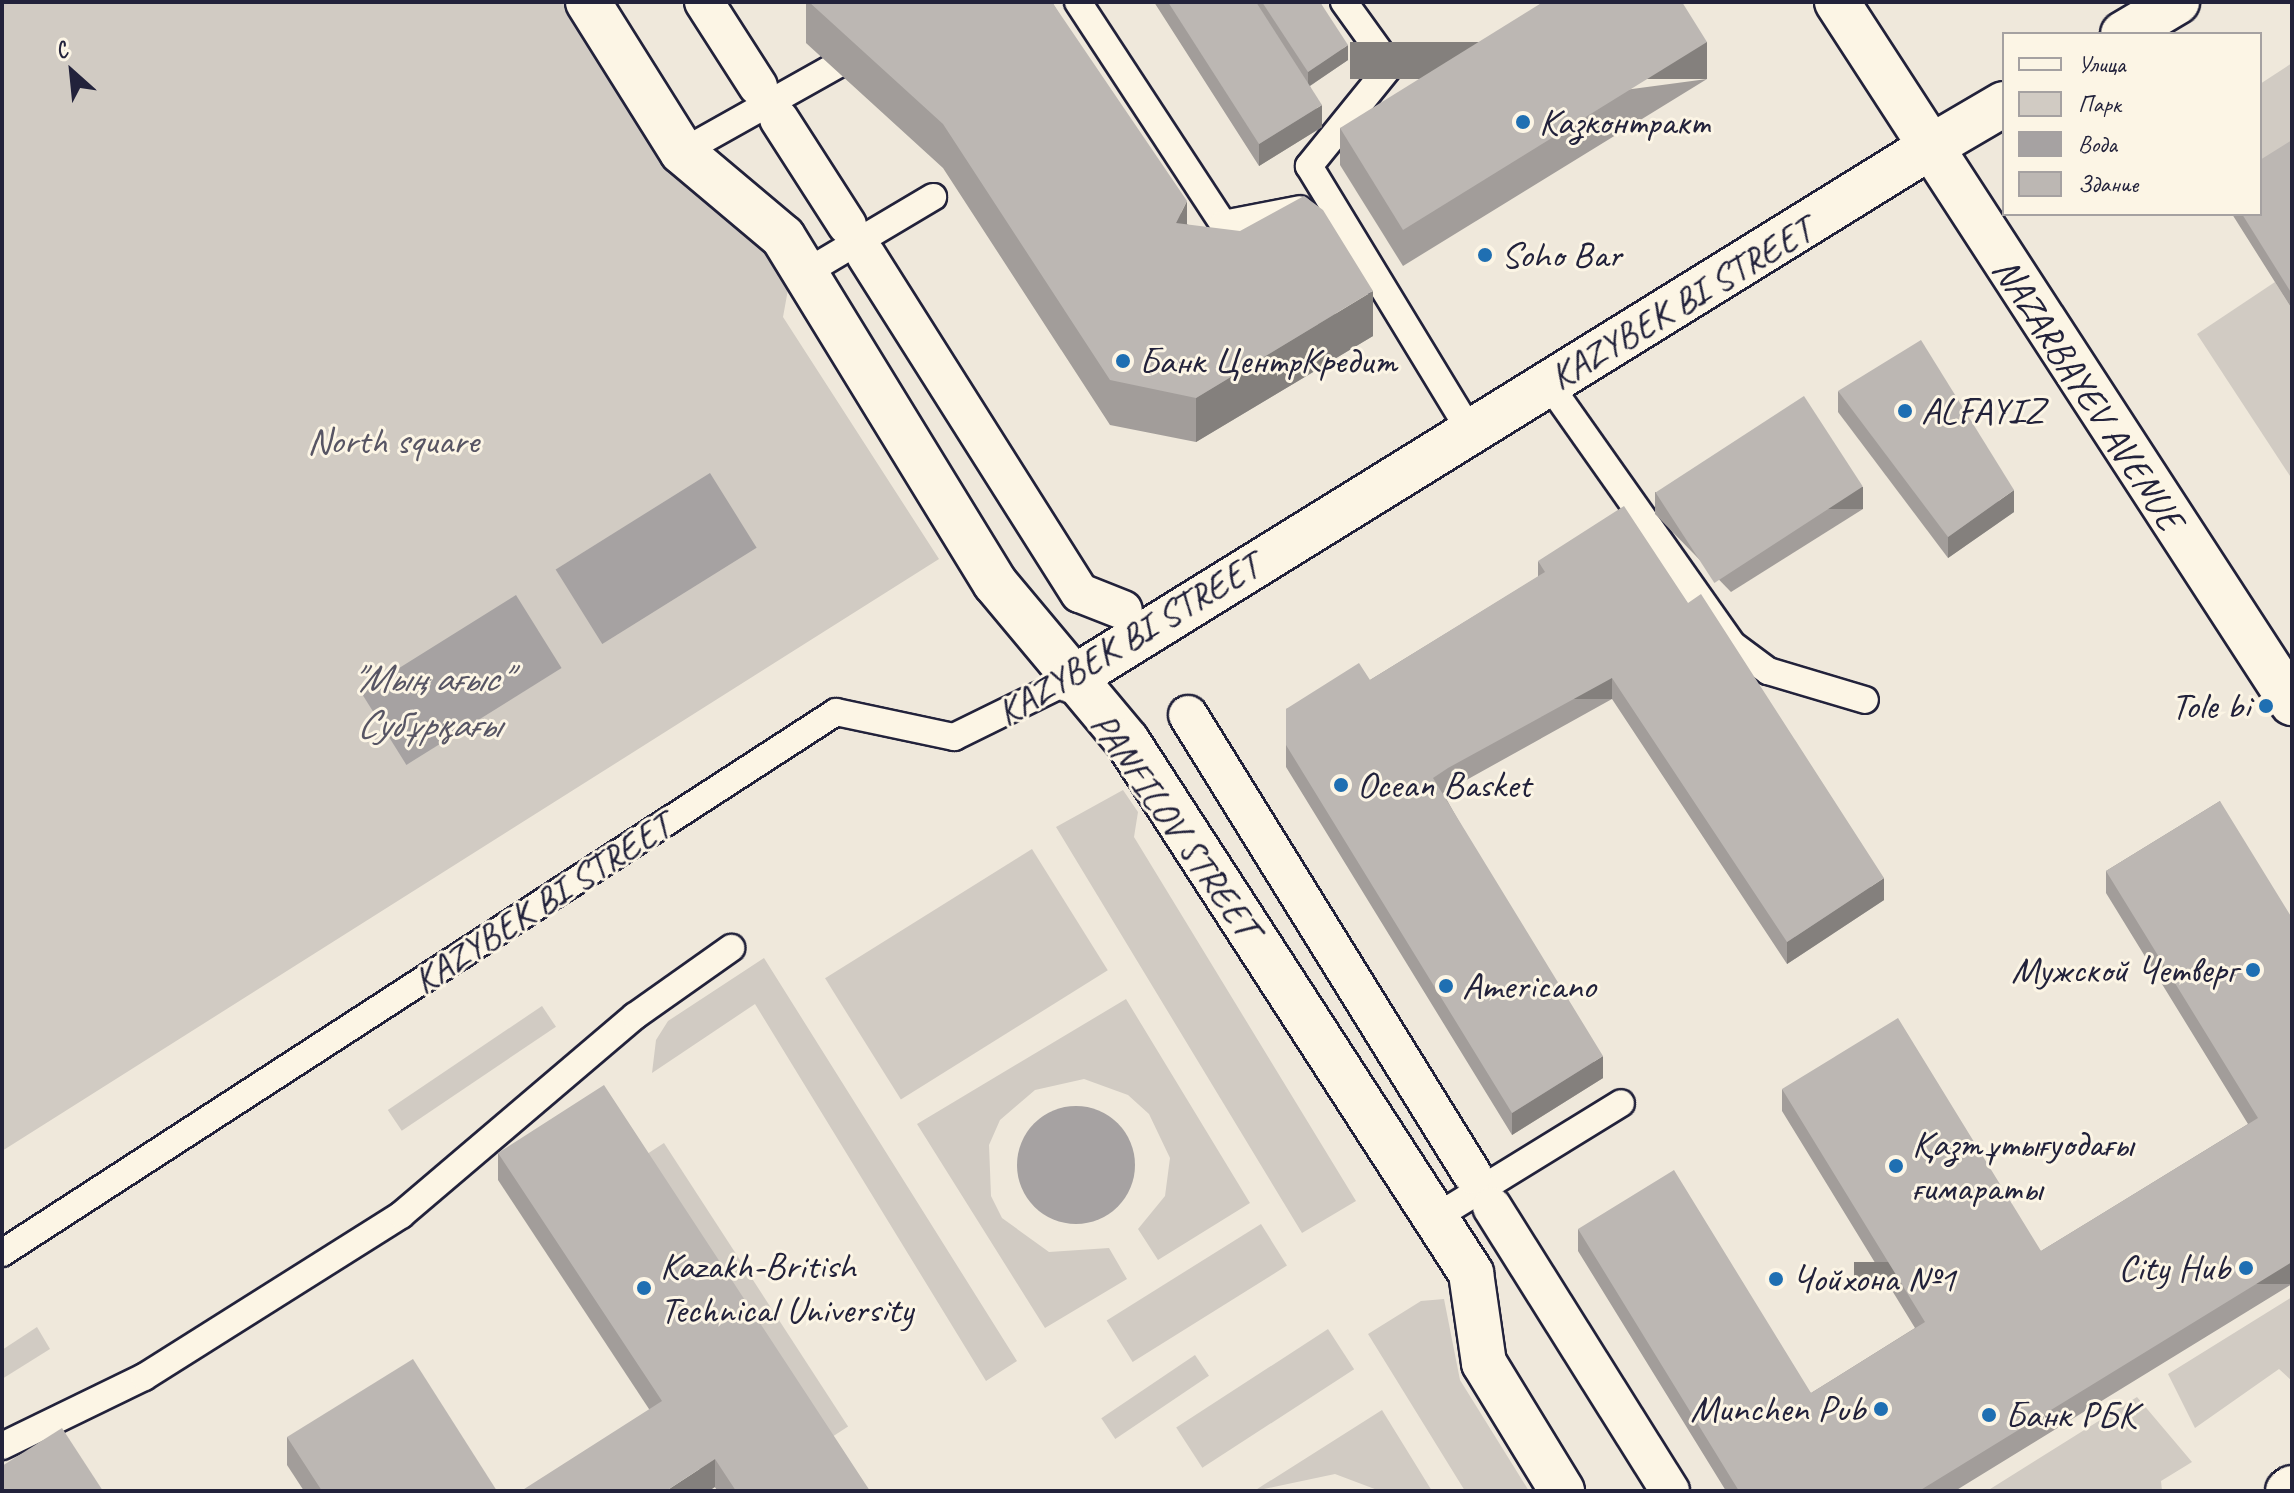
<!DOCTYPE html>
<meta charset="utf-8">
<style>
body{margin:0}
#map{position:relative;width:2294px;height:1493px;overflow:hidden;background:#efe8db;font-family:Caveat,sans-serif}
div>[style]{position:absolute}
.green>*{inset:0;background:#d1cbc3;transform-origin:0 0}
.water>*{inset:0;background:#a6a2a2;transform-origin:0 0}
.round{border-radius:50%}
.roads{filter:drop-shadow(2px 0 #22223b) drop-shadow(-2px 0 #22223b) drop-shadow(0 2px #22223b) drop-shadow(0 -2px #22223b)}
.service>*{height:26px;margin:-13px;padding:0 13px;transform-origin:13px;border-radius:13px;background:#fcf5e5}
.pedestrian>*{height:38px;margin:-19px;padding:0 19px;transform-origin:19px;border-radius:19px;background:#fcf5e5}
.minor>*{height:44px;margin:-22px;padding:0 22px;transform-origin:22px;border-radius:22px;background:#fcf5e5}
.tertiary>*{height:44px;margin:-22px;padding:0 22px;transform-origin:22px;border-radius:22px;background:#fcf5e5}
.secondary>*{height:44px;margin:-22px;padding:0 22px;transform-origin:22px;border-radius:22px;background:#fcf5e5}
.wall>*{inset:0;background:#a29d9a}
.shaded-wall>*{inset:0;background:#84807d;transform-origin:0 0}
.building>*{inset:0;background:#bcb7b3;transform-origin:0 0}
.dots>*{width:22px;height:22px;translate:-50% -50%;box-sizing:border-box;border:4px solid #fcf5e5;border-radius:50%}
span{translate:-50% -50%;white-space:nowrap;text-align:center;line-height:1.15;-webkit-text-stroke:6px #fcf5e5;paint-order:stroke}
.poi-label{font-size:38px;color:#22223b}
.left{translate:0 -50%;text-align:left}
.right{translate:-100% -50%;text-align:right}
.street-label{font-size:38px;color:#22223b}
.park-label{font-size:38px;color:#575564}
.water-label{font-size:40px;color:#575564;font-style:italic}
.frame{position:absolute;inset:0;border:4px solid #22223b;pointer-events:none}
.legend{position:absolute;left:2002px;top:32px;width:260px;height:184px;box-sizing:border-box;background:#fcf5e5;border:2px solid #a5a1a1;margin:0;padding:10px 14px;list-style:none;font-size:24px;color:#22223b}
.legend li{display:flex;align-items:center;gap:16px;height:40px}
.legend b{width:40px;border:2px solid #a5a1a1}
.north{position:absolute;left:32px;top:32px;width:80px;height:80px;-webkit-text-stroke:6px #fcf5e5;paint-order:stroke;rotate:333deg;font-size:22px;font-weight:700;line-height:32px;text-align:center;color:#22223b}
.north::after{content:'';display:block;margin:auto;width:28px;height:36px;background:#22223b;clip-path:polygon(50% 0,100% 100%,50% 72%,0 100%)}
</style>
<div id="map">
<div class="green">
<div style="clip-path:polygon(2px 2px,564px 2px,653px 146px,764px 247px,789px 284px,783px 317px,939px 559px,2px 1151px)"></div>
<div style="clip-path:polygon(2292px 63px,2292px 155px,2260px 175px,2260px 84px)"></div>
<div style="clip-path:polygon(2275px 282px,2292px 309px,2292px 479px,2197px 334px)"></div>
<div style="clip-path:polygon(1123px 790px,1138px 812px,1134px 837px,1356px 1201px,1302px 1233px,1056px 827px)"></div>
<div style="left:1032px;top:849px;width:143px;height:244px;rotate:58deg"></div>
<div style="clip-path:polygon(764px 958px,1017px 1361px,986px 1381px,755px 1004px,652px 1073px,656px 1040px,668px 1021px)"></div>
<div style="clip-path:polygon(1126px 999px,1250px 1203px,1158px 1260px,1138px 1229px,1165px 1196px,1170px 1158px,1149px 1114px,1128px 1095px,1084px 1079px,1035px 1090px,1000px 1120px,989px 1145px,991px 1196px,1002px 1218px,1049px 1252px,1109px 1248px,1127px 1279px,1045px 1328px,917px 1124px)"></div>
<div style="left:542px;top:1006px;width:25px;height:186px;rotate:56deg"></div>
<div style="left:664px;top:1143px;width:338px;height:34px;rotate:57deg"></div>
<div style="left:1261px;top:1224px;width:49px;height:182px;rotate:58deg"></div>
<div style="clip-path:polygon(2292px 1297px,2292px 1381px,2279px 1369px,2195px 1428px,2168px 1374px)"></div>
<div style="clip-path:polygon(1444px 1299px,1460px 1380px,1529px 1491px,1465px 1491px,1368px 1334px,1421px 1301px)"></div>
<div style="clip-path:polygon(37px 1327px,50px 1349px,2px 1379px,2px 1350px)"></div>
<div style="left:1328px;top:1329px;width:48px;height:181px;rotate:57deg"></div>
<div style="left:1195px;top:1355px;width:25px;height:113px;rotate:56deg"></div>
<div style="clip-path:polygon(2137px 1397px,2192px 1462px,2161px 1481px,2162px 1491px,1987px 1491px)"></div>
<div style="clip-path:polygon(1382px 1410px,1432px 1491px,1380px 1491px,1335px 1474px,1254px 1491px)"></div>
</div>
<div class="water">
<div style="left:710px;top:473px;width:88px;height:182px;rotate:58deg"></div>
<div style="left:516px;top:595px;width:86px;height:183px;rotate:58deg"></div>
<div class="round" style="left:1017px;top:1106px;width:118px;height:118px"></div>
</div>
<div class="roads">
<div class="service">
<div style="left:1078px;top:2px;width:265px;rotate:56.8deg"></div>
<div style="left:1223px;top:224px;width:78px;rotate:-11deg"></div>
<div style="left:1344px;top:2px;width:79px;rotate:54.3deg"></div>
<div style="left:1390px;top:66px;width:129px;rotate:129deg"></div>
<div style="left:1309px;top:166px;width:310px;rotate:58.7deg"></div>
<div style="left:682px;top:152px;width:209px;rotate:-29.3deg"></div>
<div style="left:805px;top:273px;width:149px;rotate:-30.7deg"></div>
<div style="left:1548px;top:383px;width:321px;rotate:54.8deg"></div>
<div style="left:1733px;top:645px;width:44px;rotate:36.6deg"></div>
<div style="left:1768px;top:671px;width:101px;rotate:16.6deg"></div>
<div style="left:1436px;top:1217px;width:217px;rotate:-31.6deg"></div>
<div style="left:2px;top:1253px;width:994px;rotate:-32.97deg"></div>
<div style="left:836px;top:712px;width:121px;rotate:12deg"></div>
<div style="left:954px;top:737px;width:129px;rotate:-26.2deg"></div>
<div style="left:2px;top:1446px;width:158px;rotate:-25.9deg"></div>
<div style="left:144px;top:1377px;width:304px;rotate:-32.2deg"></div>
<div style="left:401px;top:1215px;width:307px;rotate:-40.4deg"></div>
<div style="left:635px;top:1016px;width:118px;rotate:-35.3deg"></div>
</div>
<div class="pedestrian">
<div style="left:704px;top:2px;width:100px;rotate:57.3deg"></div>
<div style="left:779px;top:119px;width:126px;rotate:57.3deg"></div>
<div style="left:866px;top:255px;width:400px;rotate:57.7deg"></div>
<div style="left:1080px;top:593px;width:46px;rotate:21.6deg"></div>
<div style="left:1188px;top:715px;width:540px;rotate:58.25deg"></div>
<div style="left:1492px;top:1207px;width:335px;rotate:57.9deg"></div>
</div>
<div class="minor">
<div style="left:588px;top:2px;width:177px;rotate:57.9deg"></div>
<div style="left:682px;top:152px;width:132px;rotate:40.1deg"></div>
<div style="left:783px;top:237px;width:406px;rotate:58.5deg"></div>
<div style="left:995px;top:583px;width:206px;rotate:50.1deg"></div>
<div style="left:1127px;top:741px;width:634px;rotate:57.11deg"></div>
<div style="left:1471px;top:1273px;width:91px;rotate:81.8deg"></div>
<div style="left:1484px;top:1363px;width:150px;rotate:58.6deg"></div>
<div style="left:1070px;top:680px;width:1008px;rotate:-31.78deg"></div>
</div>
<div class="tertiary">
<div style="left:2123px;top:34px;width:63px;rotate:-30.7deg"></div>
<div style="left:1927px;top:149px;width:89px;rotate:-30.3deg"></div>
</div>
<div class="secondary">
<div style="left:1837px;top:2px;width:836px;rotate:57.01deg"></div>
<div style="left:2288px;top:1491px;width:5px;rotate:-37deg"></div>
</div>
</div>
<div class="wall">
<div style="clip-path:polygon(806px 2px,1052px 2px,1187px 224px,1373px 336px,1196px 442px,1110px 425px,943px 168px,806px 43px)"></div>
<div style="clip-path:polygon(1154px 2px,1320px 2px,1348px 60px,1310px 86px,1322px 127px,1259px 166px)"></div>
<div style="clip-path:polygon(1707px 79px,1403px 266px,1340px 165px,1340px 128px)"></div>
<div style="clip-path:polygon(2292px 140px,2292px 309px,2232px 214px,2260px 214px)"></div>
<div style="clip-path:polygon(1838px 391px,2014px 512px,1948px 558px,1838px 412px)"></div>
<div style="clip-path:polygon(1655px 492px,1863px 509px,1731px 592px,1655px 514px)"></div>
<div style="clip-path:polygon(1538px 561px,1884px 900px,1787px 964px,1612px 699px,1443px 793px,1603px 1078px,1512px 1135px,1286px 767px,1286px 709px,1370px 680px,1538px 577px)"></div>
<div style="clip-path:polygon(2220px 801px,2292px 1284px,1955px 1491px,1726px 1491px,1578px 1251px,1578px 1229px,1811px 1393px,1915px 1328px,1782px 1111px,1782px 1089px,2041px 1251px,2248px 1124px,2106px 893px,2106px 871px)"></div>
<div style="clip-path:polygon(498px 1153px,870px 1491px,718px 1491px,649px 1409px,498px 1180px)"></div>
<div style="clip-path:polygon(287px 1437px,497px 1491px,304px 1491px,287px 1465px)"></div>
</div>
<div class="shaded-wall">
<div style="left:1707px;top:42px;width:37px;height:357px;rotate:90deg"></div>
<div style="clip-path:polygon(1348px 45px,1348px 60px,1308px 87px,1308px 72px)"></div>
<div style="clip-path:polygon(1322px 105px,1322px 127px,1259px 166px,1259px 144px)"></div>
<div style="clip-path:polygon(1187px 201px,1187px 245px,1176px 223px)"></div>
<div style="clip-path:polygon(1373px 291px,1373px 336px,1196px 442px,1196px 398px)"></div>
<div style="left:1863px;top:487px;width:22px;height:156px;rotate:90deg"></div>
<div style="clip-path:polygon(2014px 490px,2014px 512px,1948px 558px,1948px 537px)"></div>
<div style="left:1612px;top:678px;width:21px;height:205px;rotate:90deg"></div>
<div style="clip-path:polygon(1884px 878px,1884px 900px,1787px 964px,1787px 942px)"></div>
<div style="clip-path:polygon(1603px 1056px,1603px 1078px,1512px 1135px,1512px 1113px)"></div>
<div style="left:2292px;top:1262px;width:22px;height:438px;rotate:90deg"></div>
<div style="clip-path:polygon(715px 1459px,715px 1487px,709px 1491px,666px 1491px)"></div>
</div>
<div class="building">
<div style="clip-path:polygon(809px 2px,1052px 2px,1187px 201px,1176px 223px,1240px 231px,1304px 196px,1323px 210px,1373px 291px,1196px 398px,1110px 380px,943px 124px)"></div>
<div style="clip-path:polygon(1168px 2px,1256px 2px,1322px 105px,1259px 144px)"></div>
<div style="clip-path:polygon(1262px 2px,1320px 2px,1348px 45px,1308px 72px)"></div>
<div style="clip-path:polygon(1543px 2px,1682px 2px,1707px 42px,1403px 230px,1340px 128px)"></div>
<div style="clip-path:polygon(2292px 140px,2292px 294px,2242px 214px,2260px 214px,2260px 160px)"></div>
<div style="clip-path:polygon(1921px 340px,2014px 490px,1948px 537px,1838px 391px)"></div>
<div style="left:1804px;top:396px;width:108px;height:177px;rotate:57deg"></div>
<div style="clip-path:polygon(1624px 506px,1688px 603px,1701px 594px,1884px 878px,1787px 942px,1612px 678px,1448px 768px,1433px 778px,1603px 1056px,1512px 1113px,1286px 745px,1286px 709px,1359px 663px,1370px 680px,1545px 572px,1538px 561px)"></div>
<div style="clip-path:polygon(2220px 801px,2292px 918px,2292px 1262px,1919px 1491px,1739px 1491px,1578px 1229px,1674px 1170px,1811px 1393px,1925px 1322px,1782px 1089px,1898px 1018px,2041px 1251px,2258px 1118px,2106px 871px)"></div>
<div style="clip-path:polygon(604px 1085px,870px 1491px,736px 1491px,715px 1459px,666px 1491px,521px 1491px,662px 1401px,498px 1153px)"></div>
<div style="clip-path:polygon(413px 1359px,497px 1491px,322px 1491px,287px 1437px)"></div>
<div style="clip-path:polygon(62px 1428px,103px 1491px,2px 1491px,2px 1466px)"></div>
</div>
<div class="dots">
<div style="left:1523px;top:122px;background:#1f6fb2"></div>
<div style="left:1485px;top:255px;background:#1f6fb2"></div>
<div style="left:1123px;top:361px;background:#1f6fb2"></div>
<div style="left:1905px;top:411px;background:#1f6fb2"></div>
<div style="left:2266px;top:706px;background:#1f6fb2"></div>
<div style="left:1341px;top:785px;background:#1f6fb2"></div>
<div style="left:2253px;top:970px;background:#1f6fb2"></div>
<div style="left:1446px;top:986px;background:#1f6fb2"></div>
<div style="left:1896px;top:1166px;background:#1f6fb2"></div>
<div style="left:2246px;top:1268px;background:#1f6fb2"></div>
<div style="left:1776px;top:1279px;background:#1f6fb2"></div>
<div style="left:644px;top:1288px;background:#1f6fb2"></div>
<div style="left:1881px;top:1409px;background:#1f6fb2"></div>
<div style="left:1989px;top:1415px;background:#1f6fb2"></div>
</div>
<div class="poi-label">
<span class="left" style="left:1539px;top:122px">Казконтракт</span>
<span class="left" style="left:1501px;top:255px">Soho Bar</span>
<span class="left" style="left:1139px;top:361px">Банк ЦентрКредит</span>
<span class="left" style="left:1921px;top:411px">ALFAYIZ</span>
<span class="right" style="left:2250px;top:706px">Tole bi</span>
<span class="left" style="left:1357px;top:785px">Ocean Basket</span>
<span class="right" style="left:2237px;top:970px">Мужской Четверг</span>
<span class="left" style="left:1462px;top:986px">Americano</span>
<span class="left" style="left:1912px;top:1166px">Қазтұтығуодағы<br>ғимараты</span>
<span class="left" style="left:660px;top:1288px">Kazakh-British<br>Technical University</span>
<span class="right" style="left:2230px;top:1268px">City Hub</span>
<span class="left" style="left:1792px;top:1279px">Чойхона №1</span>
<span class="right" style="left:1865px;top:1409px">Munchen Pub</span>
<span class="left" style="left:2005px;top:1415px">Банк РБК</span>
</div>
<div class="street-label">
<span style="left:1681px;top:303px;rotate:-31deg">KAZYBEK BI STREET</span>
<span style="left:2088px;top:394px;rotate:57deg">NAZARBAYEV AVENUE</span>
<span style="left:1128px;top:639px;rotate:-31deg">KAZYBEK BI STREET</span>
<span style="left:1175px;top:825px;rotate:55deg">PANFILOV STREET</span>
<span style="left:542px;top:903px;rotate:-33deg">KAZYBEK BI STREET</span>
</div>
<div class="park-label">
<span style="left:393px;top:441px">North square</span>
</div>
<div class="water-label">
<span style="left:428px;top:701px">"Мың ағыс"<br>Субұрқағы</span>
</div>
<div class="frame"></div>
<ul class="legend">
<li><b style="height:10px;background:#fcf5e5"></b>Улица</li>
<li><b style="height:22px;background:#d1cbc3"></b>Парк</li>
<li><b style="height:22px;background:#a6a2a2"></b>Вода</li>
<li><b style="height:22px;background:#bcb7b3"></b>Здание</li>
</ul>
<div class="north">С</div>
</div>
